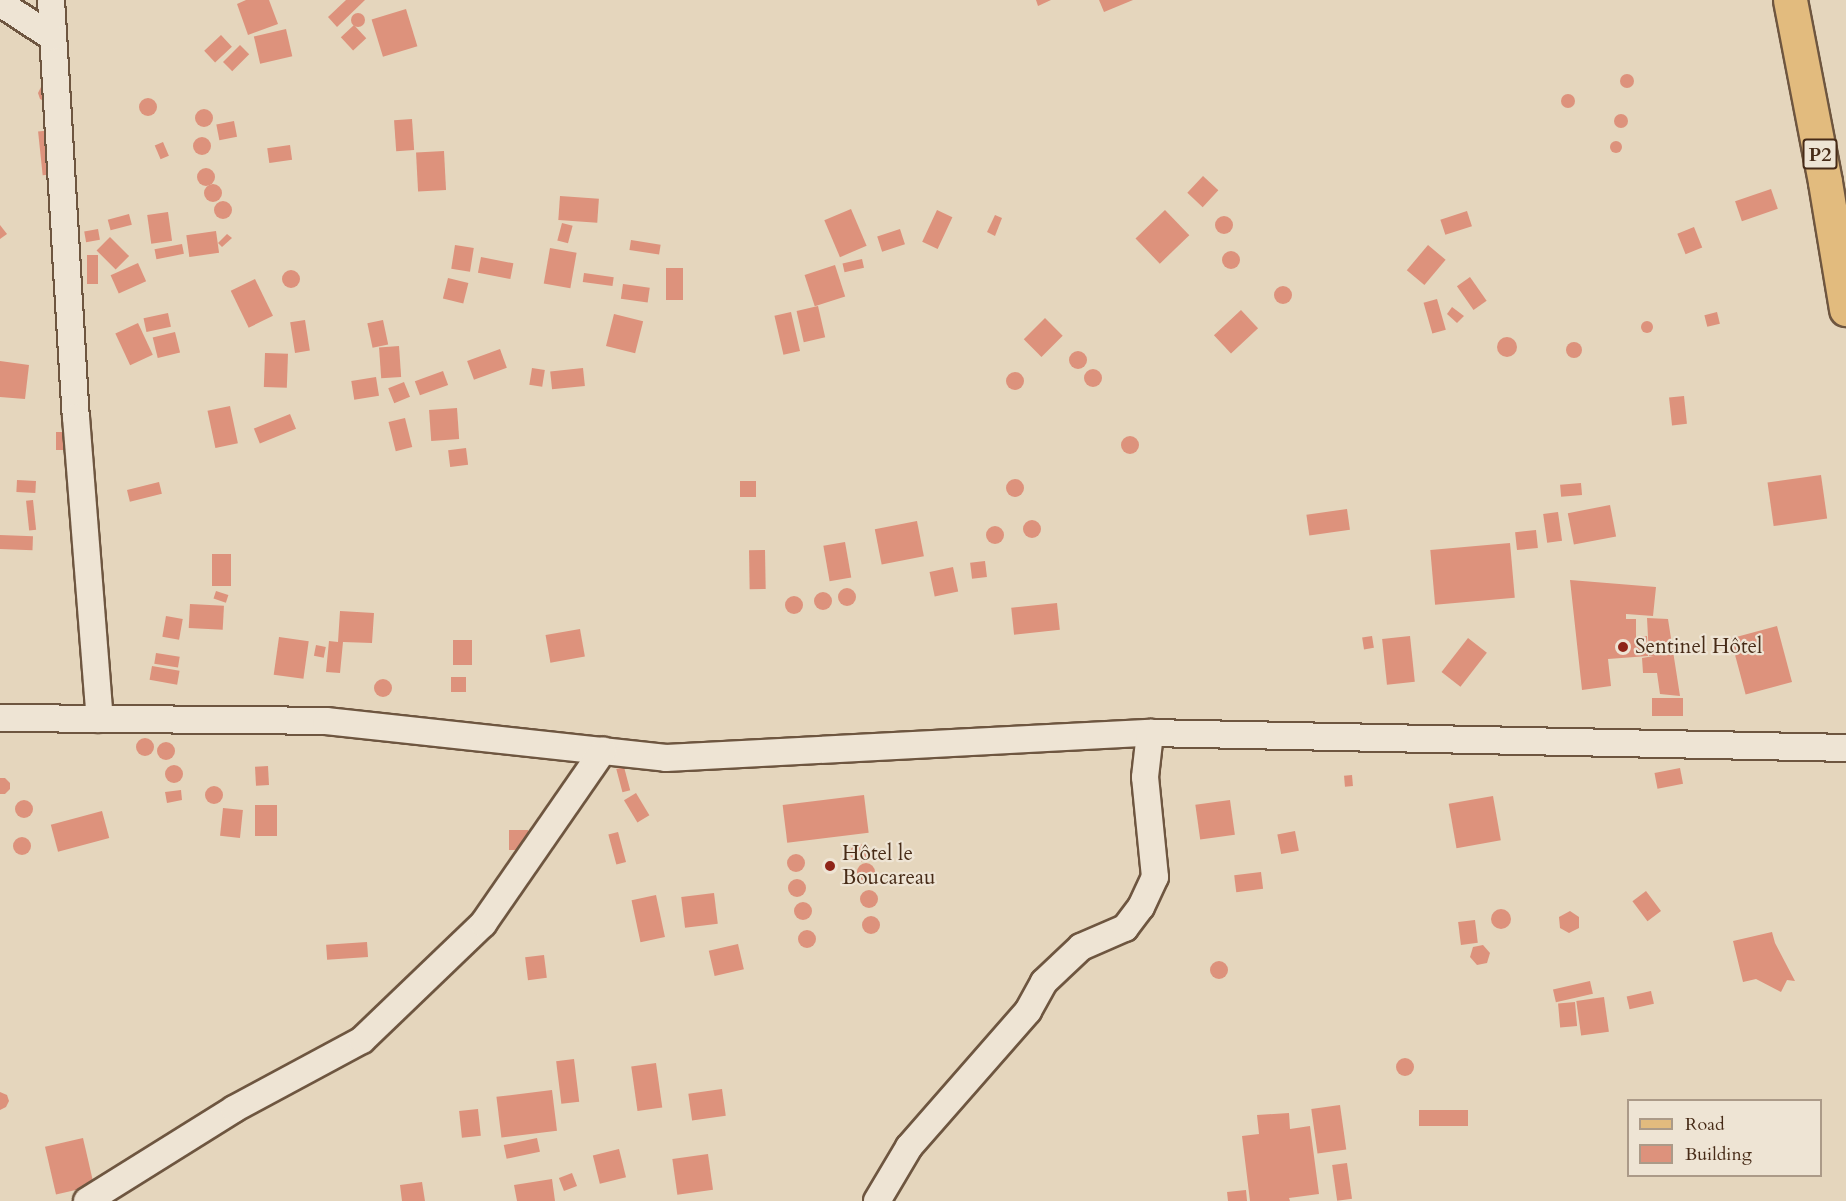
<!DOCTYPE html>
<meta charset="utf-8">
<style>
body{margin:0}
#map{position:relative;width:1846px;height:1201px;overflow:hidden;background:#e5d6bd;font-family:Cardo,serif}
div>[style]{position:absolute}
.building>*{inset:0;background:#dd927c;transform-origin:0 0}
.round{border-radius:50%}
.roads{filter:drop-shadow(2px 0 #6e5640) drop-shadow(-2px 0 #6e5640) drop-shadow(0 2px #6e5640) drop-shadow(0 -2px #6e5640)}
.minor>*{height:26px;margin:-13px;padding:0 13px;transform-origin:13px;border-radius:13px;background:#eee4d4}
.primary>*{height:33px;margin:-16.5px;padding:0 16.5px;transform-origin:16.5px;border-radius:16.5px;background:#e2bb7e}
.dots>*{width:16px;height:16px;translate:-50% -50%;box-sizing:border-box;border:3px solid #eee4d4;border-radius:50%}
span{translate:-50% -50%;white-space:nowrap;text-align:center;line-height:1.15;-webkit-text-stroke:4.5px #eee4d4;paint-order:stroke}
.shield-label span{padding:2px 4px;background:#eee4d4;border:2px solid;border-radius:4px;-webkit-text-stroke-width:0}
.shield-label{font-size:20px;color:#472b17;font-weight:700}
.poi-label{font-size:21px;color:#472b17}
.left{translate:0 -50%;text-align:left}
.legend{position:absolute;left:1627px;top:1099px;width:195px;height:78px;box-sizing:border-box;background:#eee4d4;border:2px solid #ab9a88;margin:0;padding:8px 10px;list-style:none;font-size:18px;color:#472b17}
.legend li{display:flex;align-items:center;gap:12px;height:30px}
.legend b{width:30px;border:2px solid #ab9a88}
</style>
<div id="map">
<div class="building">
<div style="clip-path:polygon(246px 0,269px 0,278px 24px,248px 35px,237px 4px)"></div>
<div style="clip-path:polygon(346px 0,365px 0,337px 27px,328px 17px)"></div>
<div style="clip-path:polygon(1036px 0,1051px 0,1038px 6px)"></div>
<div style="clip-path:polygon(1099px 0,1133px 0,1104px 12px)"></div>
<div style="left:406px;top:9px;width:39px;height:36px;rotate:73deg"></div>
<div class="round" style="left:351px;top:13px;width:14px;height:14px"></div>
<div style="left:354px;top:25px;width:18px;height:18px;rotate:47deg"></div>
<div style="left:286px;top:29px;width:28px;height:33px;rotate:77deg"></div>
<div style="left:221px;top:35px;width:16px;height:23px;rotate:47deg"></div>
<div style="left:240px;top:45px;width:13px;height:24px;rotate:45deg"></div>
<div class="round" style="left:1620px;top:74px;width:14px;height:14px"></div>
<div style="clip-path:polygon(47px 84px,46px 102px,40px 99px,38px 93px,41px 87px)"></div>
<div class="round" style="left:1561px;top:94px;width:14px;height:14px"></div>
<div class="round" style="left:139px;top:98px;width:18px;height:18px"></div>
<div class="round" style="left:195px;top:109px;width:18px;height:18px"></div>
<div class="round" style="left:1614px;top:114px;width:14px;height:14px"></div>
<div style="left:412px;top:119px;width:31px;height:18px;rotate:86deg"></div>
<div style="left:234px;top:121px;width:16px;height:18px;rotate:79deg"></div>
<div style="left:53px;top:130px;width:44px;height:15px;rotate:84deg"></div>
<div class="round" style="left:193px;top:137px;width:18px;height:18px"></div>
<div class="round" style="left:1610px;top:141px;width:12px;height:12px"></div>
<div style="left:163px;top:142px;width:15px;height:9px;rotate:67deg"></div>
<div style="left:290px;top:145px;width:15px;height:23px;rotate:82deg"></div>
<div style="left:444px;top:151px;width:39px;height:28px;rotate:87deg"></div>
<div class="round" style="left:197px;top:168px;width:18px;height:18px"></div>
<div style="left:1203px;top:176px;width:21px;height:23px;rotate:43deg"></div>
<div class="round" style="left:204px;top:184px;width:18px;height:18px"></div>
<div style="left:1771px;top:189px;width:21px;height:38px;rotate:71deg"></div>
<div style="left:560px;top:196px;width:39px;height:24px;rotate:4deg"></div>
<div class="round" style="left:214px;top:201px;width:18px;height:18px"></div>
<div style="left:851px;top:209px;width:40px;height:29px;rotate:67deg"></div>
<div style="left:937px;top:210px;width:17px;height:35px;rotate:25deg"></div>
<div style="left:1165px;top:210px;width:35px;height:41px;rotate:46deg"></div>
<div style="left:1467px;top:211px;width:16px;height:28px;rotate:72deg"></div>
<div style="left:168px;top:212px;width:29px;height:21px;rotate:82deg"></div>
<div style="left:129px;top:214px;width:11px;height:22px;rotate:75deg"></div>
<div style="clip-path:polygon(995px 215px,1002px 218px,995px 236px,987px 232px)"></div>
<div class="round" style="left:1215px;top:216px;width:18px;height:18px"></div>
<div style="left:562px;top:223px;width:11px;height:18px;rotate:15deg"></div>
<div style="clip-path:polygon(0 225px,7px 234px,0 239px)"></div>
<div style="left:1694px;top:227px;width:22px;height:18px;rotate:68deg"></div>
<div style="left:98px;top:229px;width:11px;height:14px;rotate:80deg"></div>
<div style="left:900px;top:229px;width:16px;height:24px;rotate:72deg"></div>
<div style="left:216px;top:231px;width:22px;height:30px;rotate:82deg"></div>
<div style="clip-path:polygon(227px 234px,232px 238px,222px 247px,218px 243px)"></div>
<div style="left:110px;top:237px;width:27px;height:19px;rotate:45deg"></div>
<div style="left:631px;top:240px;width:30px;height:10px;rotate:9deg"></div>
<div style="left:182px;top:244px;width:10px;height:28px;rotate:79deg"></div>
<div style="left:455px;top:245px;width:19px;height:24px;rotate:9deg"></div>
<div style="left:1428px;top:245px;width:23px;height:33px;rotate:40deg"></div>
<div style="left:550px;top:248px;width:27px;height:36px;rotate:10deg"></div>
<div class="round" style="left:1222px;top:251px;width:18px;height:18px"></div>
<div style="left:87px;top:255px;width:11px;height:29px"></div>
<div style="left:481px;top:257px;width:33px;height:16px;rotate:11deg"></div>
<div style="left:862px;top:259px;width:9px;height:20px;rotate:77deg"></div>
<div style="left:138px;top:263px;width:20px;height:30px;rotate:66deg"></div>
<div style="left:835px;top:265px;width:33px;height:32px;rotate:72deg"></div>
<div style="left:683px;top:268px;width:32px;height:17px;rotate:90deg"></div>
<div class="round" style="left:282px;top:270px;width:18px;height:18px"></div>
<div style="left:584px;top:273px;width:30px;height:9px;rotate:8deg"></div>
<div style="left:1470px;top:277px;width:29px;height:16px;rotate:55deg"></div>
<div style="left:448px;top:278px;width:21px;height:21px;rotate:14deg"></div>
<div style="left:255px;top:279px;width:41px;height:27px;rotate:64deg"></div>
<div style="left:623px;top:284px;width:27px;height:15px;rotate:8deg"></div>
<div class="round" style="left:1274px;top:286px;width:18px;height:18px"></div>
<div style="left:1437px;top:299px;width:32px;height:14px;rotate:74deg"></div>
<div style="left:818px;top:306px;width:32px;height:22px;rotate:77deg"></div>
<div style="clip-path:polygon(1452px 307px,1464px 316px,1457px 323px,1447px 314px)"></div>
<div style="left:1241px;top:310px;width:25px;height:37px;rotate:47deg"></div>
<div style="left:791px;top:312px;width:40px;height:17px;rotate:77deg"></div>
<div style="left:1717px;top:312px;width:12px;height:13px;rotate:76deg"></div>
<div style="left:168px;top:313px;width:14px;height:25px;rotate:78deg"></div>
<div style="left:614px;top:314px;width:30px;height:33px;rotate:14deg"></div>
<div style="left:1045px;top:318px;width:25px;height:30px;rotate:45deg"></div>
<div style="left:305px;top:320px;width:31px;height:15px;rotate:81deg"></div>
<div style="left:383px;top:320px;width:25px;height:16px;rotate:78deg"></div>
<div class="round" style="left:1641px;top:321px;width:12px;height:12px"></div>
<div style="left:138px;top:323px;width:35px;height:25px;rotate:65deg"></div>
<div style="left:175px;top:332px;width:21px;height:23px;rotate:76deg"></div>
<div class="round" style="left:1497px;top:337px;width:20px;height:20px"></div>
<div class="round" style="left:1566px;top:342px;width:16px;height:16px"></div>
<div style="left:399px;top:346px;width:31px;height:20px;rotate:86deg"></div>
<div style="left:500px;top:349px;width:20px;height:35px;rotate:70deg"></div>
<div class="round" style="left:1069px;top:351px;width:18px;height:18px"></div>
<div style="left:265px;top:353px;width:23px;height:34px;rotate:2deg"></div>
<div style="clip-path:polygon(0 361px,29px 365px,25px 399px,0 397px)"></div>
<div style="left:532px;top:368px;width:13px;height:17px;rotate:9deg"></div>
<div style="left:583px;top:368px;width:18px;height:33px;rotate:84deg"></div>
<div class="round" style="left:1084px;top:369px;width:18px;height:18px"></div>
<div style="left:443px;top:371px;width:15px;height:30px;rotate:70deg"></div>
<div class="round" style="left:1006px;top:372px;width:18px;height:18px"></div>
<div style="left:376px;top:377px;width:19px;height:25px;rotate:81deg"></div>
<div style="left:404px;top:382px;width:16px;height:17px;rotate:68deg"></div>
<div style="left:1684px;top:396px;width:28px;height:15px;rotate:84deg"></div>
<div style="left:230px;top:406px;width:38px;height:23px;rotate:78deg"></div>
<div style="left:457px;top:408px;width:31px;height:28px;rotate:86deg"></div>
<div style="left:290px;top:414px;width:16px;height:39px;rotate:68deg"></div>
<div style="left:405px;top:418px;width:30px;height:17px;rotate:76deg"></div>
<div style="left:56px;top:432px;width:13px;height:18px"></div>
<div class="round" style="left:1121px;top:436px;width:18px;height:18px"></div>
<div style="left:466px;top:448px;width:17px;height:18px;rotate:83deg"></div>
<div style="left:1821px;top:475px;width:44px;height:54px;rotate:82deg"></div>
<div class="round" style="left:1006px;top:479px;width:18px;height:18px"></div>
<div style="left:17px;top:480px;width:19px;height:12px;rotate:3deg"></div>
<div style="left:740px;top:481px;width:16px;height:16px"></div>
<div style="left:159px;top:482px;width:12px;height:33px;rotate:76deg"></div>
<div style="left:1581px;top:483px;width:12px;height:21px;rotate:85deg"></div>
<div style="left:33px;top:500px;width:30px;height:7px;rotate:84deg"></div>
<div style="left:1610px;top:505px;width:32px;height:43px;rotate:79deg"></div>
<div style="left:1347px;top:509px;width:21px;height:41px;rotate:82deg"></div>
<div style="left:1558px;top:512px;width:29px;height:15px;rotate:82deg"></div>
<div class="round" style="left:1023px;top:520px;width:18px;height:18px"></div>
<div style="left:917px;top:521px;width:36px;height:43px;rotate:79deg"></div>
<div class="round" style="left:986px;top:526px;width:18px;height:18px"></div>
<div style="left:1536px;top:530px;width:18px;height:21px;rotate:84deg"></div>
<div style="left:0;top:535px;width:33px;height:14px;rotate:2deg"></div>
<div style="left:845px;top:542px;width:36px;height:22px;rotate:80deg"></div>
<div style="left:1510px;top:543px;width:55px;height:80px;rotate:85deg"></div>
<div style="left:765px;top:550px;width:39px;height:16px;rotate:89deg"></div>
<div style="left:212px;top:554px;width:19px;height:32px"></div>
<div style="left:985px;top:561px;width:16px;height:15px;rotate:83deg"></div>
<div style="left:953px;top:567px;width:25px;height:24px;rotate:78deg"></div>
<div style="clip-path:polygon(1570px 580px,1656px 587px,1653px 616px,1626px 614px,1626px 619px,1636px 619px,1636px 637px,1647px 636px,1648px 656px,1608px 659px,1611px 686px,1582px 690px)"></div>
<div class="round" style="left:838px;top:588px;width:18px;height:18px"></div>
<div style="left:216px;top:591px;width:13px;height:8px;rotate:18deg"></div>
<div class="round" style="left:814px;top:592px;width:18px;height:18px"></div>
<div class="round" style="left:785px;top:596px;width:18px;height:18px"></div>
<div style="left:1057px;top:603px;width:27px;height:46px;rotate:84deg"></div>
<div style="left:190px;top:604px;width:34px;height:24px;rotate:3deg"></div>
<div style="clip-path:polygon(340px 611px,374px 613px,372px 643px,343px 642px,340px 673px,326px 672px,329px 641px,338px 642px)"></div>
<div style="left:166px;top:616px;width:17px;height:21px;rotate:10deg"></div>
<div style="clip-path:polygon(1647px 618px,1668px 619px,1680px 696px,1660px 694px,1657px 673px,1643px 673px,1642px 658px,1654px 656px,1649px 656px)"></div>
<div style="left:1777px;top:626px;width:58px;height:48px;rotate:75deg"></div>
<div style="left:580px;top:629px;width:28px;height:35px;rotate:80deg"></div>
<div style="left:1372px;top:636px;width:12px;height:10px;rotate:81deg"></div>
<div style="left:1410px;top:636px;width:46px;height:28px;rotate:84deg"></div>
<div style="left:279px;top:637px;width:30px;height:38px;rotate:8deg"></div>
<div style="left:1468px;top:638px;width:24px;height:43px;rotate:38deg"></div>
<div style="left:453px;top:640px;width:19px;height:25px"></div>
<div style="left:316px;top:645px;width:10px;height:11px;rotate:11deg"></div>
<div style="left:156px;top:653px;width:24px;height:11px;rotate:9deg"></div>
<div style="left:152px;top:666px;width:28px;height:14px;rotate:10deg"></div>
<div style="left:451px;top:677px;width:15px;height:15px"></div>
<div class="round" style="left:374px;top:679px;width:18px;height:18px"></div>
<div style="left:1652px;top:698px;width:31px;height:18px"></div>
<div class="round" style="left:136px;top:738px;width:18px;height:18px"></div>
<div class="round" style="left:157px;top:742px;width:18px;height:18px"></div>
<div class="round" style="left:165px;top:765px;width:18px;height:18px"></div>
<div style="left:268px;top:766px;width:19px;height:13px;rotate:87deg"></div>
<div style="left:624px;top:767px;width:24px;height:8px;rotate:75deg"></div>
<div style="left:1680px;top:768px;width:16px;height:26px;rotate:79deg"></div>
<div style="left:1352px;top:775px;width:11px;height:8px;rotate:85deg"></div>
<div style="clip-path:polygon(0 778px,5px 778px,10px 783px,10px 789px,5px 794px,0 794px)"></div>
<div class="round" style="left:205px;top:786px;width:18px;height:18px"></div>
<div style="clip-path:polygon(181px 790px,182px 800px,167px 803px,165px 792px)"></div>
<div style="left:636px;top:793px;width:26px;height:14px;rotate:59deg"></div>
<div style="left:864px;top:795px;width:38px;height:82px;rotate:83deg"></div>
<div style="left:1493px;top:796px;width:45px;height:45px;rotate:80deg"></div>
<div style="left:1230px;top:800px;width:35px;height:35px;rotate:82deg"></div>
<div class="round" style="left:15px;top:800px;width:18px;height:18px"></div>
<div style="left:255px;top:805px;width:22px;height:31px"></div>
<div style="left:223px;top:808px;width:20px;height:28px;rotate:6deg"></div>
<div style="left:102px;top:811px;width:28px;height:53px;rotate:75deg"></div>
<div style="left:528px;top:830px;width:20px;height:19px;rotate:90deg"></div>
<div style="left:1295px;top:831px;width:20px;height:18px;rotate:79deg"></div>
<div style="left:618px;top:832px;width:31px;height:10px;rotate:75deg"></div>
<div class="round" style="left:13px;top:837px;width:18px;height:18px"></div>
<div class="round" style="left:850px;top:844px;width:18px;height:18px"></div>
<div class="round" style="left:787px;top:854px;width:18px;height:18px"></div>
<div class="round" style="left:857px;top:863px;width:18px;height:18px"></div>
<div style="left:1261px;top:872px;width:17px;height:27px;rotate:83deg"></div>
<div class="round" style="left:788px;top:879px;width:18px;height:18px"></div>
<div class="round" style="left:860px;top:890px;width:18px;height:18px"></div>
<div style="left:1646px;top:891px;width:25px;height:17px;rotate:53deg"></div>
<div style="left:714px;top:893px;width:31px;height:33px;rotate:83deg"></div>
<div style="left:656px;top:895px;width:43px;height:25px;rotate:78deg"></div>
<div class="round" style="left:794px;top:902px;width:18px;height:18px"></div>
<div class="round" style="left:1491px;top:909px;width:20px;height:20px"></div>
<div style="clip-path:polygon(1570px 911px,1579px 917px,1579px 928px,1569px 933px,1560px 928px,1559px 917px)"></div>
<div class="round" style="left:862px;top:916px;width:18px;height:18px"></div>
<div style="left:1475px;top:920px;width:23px;height:17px;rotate:83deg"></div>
<div class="round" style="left:798px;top:930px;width:18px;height:18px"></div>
<div style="clip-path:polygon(1772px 932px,1775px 943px,1795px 981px,1787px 980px,1781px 992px,1756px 979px,1743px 982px,1733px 941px)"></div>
<div style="left:367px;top:942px;width:15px;height:41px;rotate:86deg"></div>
<div style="left:738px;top:944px;width:26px;height:30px;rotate:77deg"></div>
<div style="clip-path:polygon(1483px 945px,1490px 953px,1487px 963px,1477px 965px,1470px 957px,1473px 947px)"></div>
<div style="left:544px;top:955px;width:23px;height:19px;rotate:83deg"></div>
<div class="round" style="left:1210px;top:961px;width:18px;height:18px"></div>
<div style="left:1590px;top:981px;width:13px;height:38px;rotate:77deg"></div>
<div style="left:1651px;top:991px;width:13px;height:25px;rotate:77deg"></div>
<div style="left:1604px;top:997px;width:35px;height:28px;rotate:82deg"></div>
<div style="left:1575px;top:1002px;width:24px;height:17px;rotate:85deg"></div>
<div class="round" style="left:1396px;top:1058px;width:18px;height:18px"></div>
<div style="left:574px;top:1059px;width:43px;height:18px;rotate:83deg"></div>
<div style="left:656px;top:1063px;width:45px;height:25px;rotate:82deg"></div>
<div style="left:722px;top:1089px;width:27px;height:34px;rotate:82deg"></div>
<div style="left:552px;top:1090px;width:41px;height:56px;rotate:83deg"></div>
<div style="clip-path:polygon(0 1092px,7px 1095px,9px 1101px,6px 1107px,0 1110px)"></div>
<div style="left:1340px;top:1105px;width:45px;height:29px;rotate:82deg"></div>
<div style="left:478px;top:1109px;width:27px;height:19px;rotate:84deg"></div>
<div style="left:1468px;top:1110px;width:16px;height:49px;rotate:90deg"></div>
<div style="clip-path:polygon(1289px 1113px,1290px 1129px,1310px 1126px,1319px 1194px,1289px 1198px,1290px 1201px,1250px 1201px,1242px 1136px,1259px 1134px,1257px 1115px)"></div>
<div style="left:83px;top:1138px;width:49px;height:39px;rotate:77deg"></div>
<div style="left:537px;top:1138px;width:14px;height:34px;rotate:78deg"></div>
<div style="left:619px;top:1149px;width:29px;height:27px;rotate:76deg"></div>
<div style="left:708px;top:1154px;width:36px;height:36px;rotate:82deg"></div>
<div style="left:1347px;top:1163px;width:36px;height:15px;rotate:82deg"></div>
<div style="left:572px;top:1173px;width:14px;height:14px;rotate:69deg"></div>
<div style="clip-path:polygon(552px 1179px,555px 1201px,517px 1201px,514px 1185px)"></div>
<div style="clip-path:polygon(422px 1182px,425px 1201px,402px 1201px,400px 1185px)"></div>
<div style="clip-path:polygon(1246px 1190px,1247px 1201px,1228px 1201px,1227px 1192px)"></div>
</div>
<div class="roads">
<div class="minor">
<div style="left:51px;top:0;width:418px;rotate:86.6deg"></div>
<div style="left:76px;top:417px;width:303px;rotate:85.5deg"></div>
<div style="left:0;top:3px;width:62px;rotate:33.2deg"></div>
<div style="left:0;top:718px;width:326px;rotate:0.5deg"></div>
<div style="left:326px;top:721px;width:342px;rotate:6.2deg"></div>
<div style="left:666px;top:758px;width:485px;rotate:-3deg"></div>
<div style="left:1150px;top:733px;width:696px;rotate:1.23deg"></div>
<div style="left:87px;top:1201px;width:173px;rotate:-32deg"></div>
<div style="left:234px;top:1109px;width:145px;rotate:-28.3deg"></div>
<div style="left:362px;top:1040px;width:168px;rotate:-43.8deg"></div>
<div style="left:483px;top:924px;width:211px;rotate:-55.3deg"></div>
<div style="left:877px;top:1201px;width:63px;rotate:-59.3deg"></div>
<div style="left:909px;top:1147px;width:181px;rotate:-48.8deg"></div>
<div style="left:1028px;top:1011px;width:33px;rotate:-61deg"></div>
<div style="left:1044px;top:982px;width:51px;rotate:-43.4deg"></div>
<div style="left:1081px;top:947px;width:48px;rotate:-23.4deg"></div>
<div style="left:1125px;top:928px;width:26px;rotate:-53deg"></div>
<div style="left:1141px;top:907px;width:33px;rotate:-65deg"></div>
<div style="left:1155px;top:877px;width:100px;rotate:-95.7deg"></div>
<div style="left:1145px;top:777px;width:44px;rotate:-83.5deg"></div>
</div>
<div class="primary">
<div style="left:1790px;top:0;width:185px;rotate:79.1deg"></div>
<div style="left:1825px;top:182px;width:129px;rotate:80.6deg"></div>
</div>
</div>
<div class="dots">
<div style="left:1623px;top:647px;background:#8f2418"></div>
<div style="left:830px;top:866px;background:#8f2418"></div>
</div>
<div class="shield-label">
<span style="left:1820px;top:154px">P2</span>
</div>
<div class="poi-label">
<span class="left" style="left:1635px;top:647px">Sentinel Hôtel</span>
<span class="left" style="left:842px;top:866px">Hôtel le<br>Boucareau</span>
</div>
<ul class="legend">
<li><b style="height:8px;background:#e2bb7e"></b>Road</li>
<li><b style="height:16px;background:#dd927c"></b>Building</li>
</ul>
</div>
